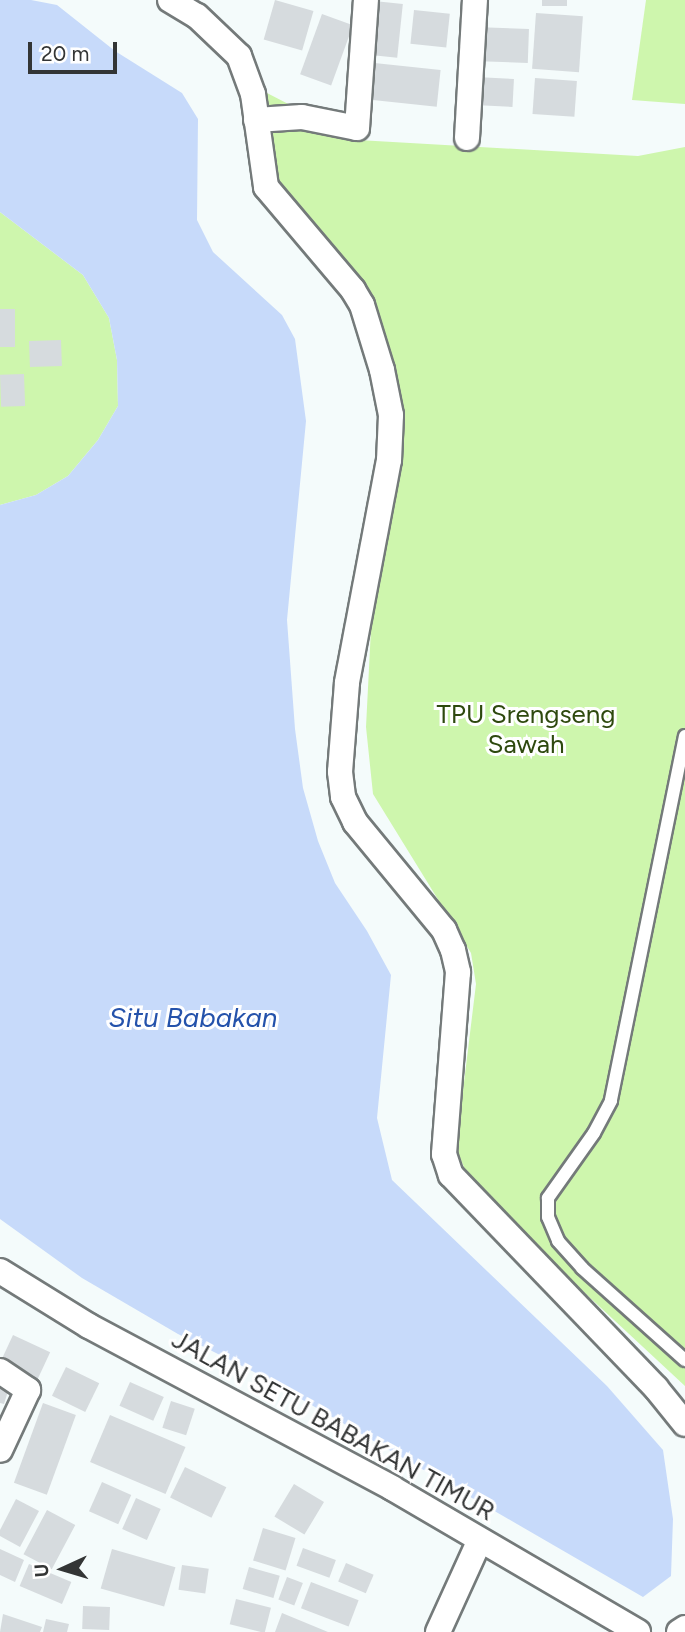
<!DOCTYPE html>
<style>
body{margin:0}
#map{position:relative;width:685px;height:1632px;overflow:hidden;background:#f4fbfb;font-family:Figtree,sans-serif}
div>[style]{position:absolute}
.green>*{inset:0;background:#cef6ad}
.water>*{inset:0;background:#c7dafa}
.building>*{inset:0;background:#d6dbde;transform-origin:0 0}
.roads{filter:drop-shadow(2px 0 #747a7a) drop-shadow(-2px 0 #747a7a) drop-shadow(0 2px #747a7a) drop-shadow(0 -2px #747a7a)}
.lane>*{height:12px;margin:-6px;padding:0 6px;transform-origin:6px;border-radius:6px;background:#fff}
.street>*{height:24px;margin:-12px;padding:0 12px;transform-origin:12px;border-radius:12px;background:#fff}
span{translate:-50% -50%;white-space:nowrap;text-align:center;line-height:1.15;-webkit-text-stroke:6px #fff;paint-order:stroke}
.park-label{font-size:26px;color:#2e490e}
.street-label{font-size:26px;color:#333535}
.water-label{font-size:28px;color:#2452ab;font-style:italic}
.north{position:absolute;left:28px;top:1534px;width:70px;height:70px;-webkit-text-stroke:5px #fff;paint-order:stroke;rotate:266deg;font-size:19px;font-weight:700;line-height:28px;text-align:center;color:#333535}
.north::after{content:'';display:block;margin:auto;width:24px;height:32px;background:#333535;clip-path:polygon(50% 0,100% 100%,50% 72%,0 100%)}
.scale{position:absolute;left:28px;top:42px;width:89px;height:32px;box-sizing:border-box;border:4px solid #333535;border-top:0;padding-left:9px;font-size:21px;line-height:24px;white-space:nowrap;color:#333535;-webkit-text-stroke:5px #fff;paint-order:stroke}
</style>
<div id="map">
<div class="green">
<div style="clip-path:polygon(646px 0,685px 0,685px 104px,632px 100px)"></div>
<div style="clip-path:polygon(267px 93px,358px 140px,638px 156px,685px 147px,685px 1386px,473px 1189px,456px 1148px,476px 984px,471px 953px,373px 794px,366px 727px,380px 452px,373px 347px,346px 260px,265px 177px)"></div>
<div style="clip-path:polygon(0 212px,83px 275px,109px 318px,117px 360px,118px 406px,98px 440px,68px 476px,36px 495px,0 505px)"></div>
</div>
<div class="water">
<div style="clip-path:polygon(0 0,31px 0,57px 5px,115px 51px,182px 93px,198px 119px,197px 220px,213px 252px,282px 315px,295px 339px,306px 421px,287px 620px,295px 729px,303px 788px,318px 841px,335px 883px,367px 931px,391px 975px,377px 1118px,392px 1180px,607px 1386px,663px 1450px,673px 1519px,671px 1576px,643px 1597px,258px 1374px,178px 1334px,82px 1278px,0 1219px,0 505px,36px 495px,68px 476px,98px 440px,118px 406px,117px 360px,109px 318px,83px 275px,0 212px)"></div>
</div>
<div class="building">
<div style="left:275px;top:0;width:40px;height:41px;rotate:16deg"></div>
<div style="left:542px;top:0;width:25px;height:6px"></div>
<div style="left:374px;top:1px;width:29px;height:54px;rotate:6deg"></div>
<div style="left:414px;top:10px;width:36px;height:34px;rotate:6deg"></div>
<div style="left:536px;top:13px;width:47px;height:56px;rotate:4deg"></div>
<div style="left:322px;top:14px;width:33px;height:64px;rotate:20deg"></div>
<div style="left:474px;top:27px;width:55px;height:34px;rotate:2deg"></div>
<div style="left:365px;top:62px;width:76px;height:37px;rotate:6deg"></div>
<div style="left:476px;top:77px;width:38px;height:28px;rotate:3deg"></div>
<div style="left:535px;top:78px;width:42px;height:36px;rotate:4deg"></div>
<div style="left:0;top:309px;width:15px;height:38px"></div>
<div style="left:61px;top:340px;width:26px;height:32px;rotate:88deg"></div>
<div style="left:24px;top:374px;width:32px;height:24px;rotate:88deg"></div>
<div style="left:13px;top:1335px;width:41px;height:30px;rotate:25deg"></div>
<div style="left:66px;top:1367px;width:37px;height:32px;rotate:26deg"></div>
<div style="left:130px;top:1382px;width:37px;height:26px;rotate:24deg"></div>
<div style="clip-path:polygon(0 1385px,9px 1388px,4px 1404px,0 1403px)"></div>
<div style="left:171px;top:1401px;width:25px;height:28px;rotate:18deg"></div>
<div style="left:43px;top:1403px;width:35px;height:85px;rotate:20deg"></div>
<div style="left:110px;top:1415px;width:82px;height:51px;rotate:23deg"></div>
<div style="left:185px;top:1467px;width:46px;height:34px;rotate:26deg"></div>
<div style="left:102px;top:1482px;width:32px;height:32px;rotate:24deg"></div>
<div style="left:294px;top:1484px;width:35px;height:38px;rotate:31deg"></div>
<div style="left:136px;top:1498px;width:27px;height:34px;rotate:24deg"></div>
<div style="clip-path:polygon(16px 1499px,39px 1511px,20px 1547px,0 1536px,0 1530px)"></div>
<div style="left:47px;top:1510px;width:32px;height:50px;rotate:28deg"></div>
<div style="left:263px;top:1528px;width:34px;height:34px;rotate:17deg"></div>
<div style="left:303px;top:1548px;width:35px;height:19px;rotate:20deg"></div>
<div style="clip-path:polygon(0 1549px,24px 1560px,15px 1582px,0 1575px)"></div>
<div style="left:112px;top:1549px;width:66px;height:41px;rotate:16deg"></div>
<div style="left:346px;top:1563px;width:30px;height:20px;rotate:23deg"></div>
<div style="left:29px;top:1564px;width:46px;height:24px;rotate:23deg"></div>
<div style="left:182px;top:1565px;width:27px;height:25px;rotate:8deg"></div>
<div style="left:249px;top:1567px;width:32px;height:23px;rotate:16deg"></div>
<div style="left:287px;top:1577px;width:17px;height:24px;rotate:21deg"></div>
<div style="left:311px;top:1582px;width:51px;height:28px;rotate:21deg"></div>
<div style="left:236px;top:1599px;width:36px;height:26px;rotate:14deg"></div>
<div style="left:83px;top:1606px;width:27px;height:23px;rotate:2deg"></div>
<div style="clip-path:polygon(282px 1613px,328px 1632px,275px 1632px)"></div>
<div style="clip-path:polygon(3px 1614px,42px 1627px,40px 1632px,0 1632px)"></div>
<div style="clip-path:polygon(46px 1619px,69px 1624px,67px 1632px,43px 1632px)"></div>
</div>
<div class="roads">
<div class="lane">
<div style="left:685px;top:736px;width:372px;rotate:101.5deg"></div>
<div style="left:611px;top:1101px;width:36px;rotate:118deg"></div>
<div style="left:594px;top:1133px;width:80px;rotate:125.3deg"></div>
<div style="left:548px;top:1198px;width:19px;rotate:90deg"></div>
<div style="left:548px;top:1217px;width:26px;rotate:67deg"></div>
<div style="left:558px;top:1241px;width:36px;rotate:48deg"></div>
<div style="left:582px;top:1268px;width:138px;rotate:41.8deg"></div>
</div>
<div class="street">
<div style="left:170px;top:0;width:31px;rotate:31deg"></div>
<div style="left:197px;top:16px;width:58px;rotate:43.6deg"></div>
<div style="left:239px;top:56px;width:40px;rotate:69.8deg"></div>
<div style="left:253px;top:94px;width:94px;rotate:82deg"></div>
<div style="left:266px;top:187px;width:135px;rotate:49.8deg"></div>
<div style="left:353px;top:290px;width:17px;rotate:59deg"></div>
<div style="left:362px;top:305px;width:68px;rotate:72.9deg"></div>
<div style="left:382px;top:370px;width:46px;rotate:78.7deg"></div>
<div style="left:391px;top:415px;width:45px;rotate:92.5deg"></div>
<div style="left:389px;top:460px;width:227px;rotate:100.7deg"></div>
<div style="left:347px;top:683px;width:89px;rotate:94.5deg"></div>
<div style="left:340px;top:772px;width:25px;rotate:83deg"></div>
<div style="left:343px;top:797px;width:28px;rotate:64deg"></div>
<div style="left:355px;top:822px;width:140px;rotate:50.5deg"></div>
<div style="left:444px;top:930px;width:22px;rotate:66deg"></div>
<div style="left:453px;top:950px;width:23px;rotate:77deg"></div>
<div style="left:458px;top:972px;width:183px;rotate:94.4deg"></div>
<div style="left:444px;top:1154px;width:22px;rotate:72deg"></div>
<div style="left:451px;top:1175px;width:296px;rotate:46.1deg"></div>
<div style="left:656px;top:1388px;width:46px;rotate:51.1deg"></div>
<div style="left:256px;top:120px;width:46px;rotate:-3.7deg"></div>
<div style="left:302px;top:117px;width:56px;rotate:11.3deg"></div>
<div style="left:357px;top:128px;width:128px;rotate:-86deg"></div>
<div style="left:467px;top:138px;width:138px;rotate:-86.7deg"></div>
<div style="left:0;top:1271px;width:105px;rotate:31.7deg"></div>
<div style="left:89px;top:1326px;width:344px;rotate:28.1deg"></div>
<div style="left:392px;top:1488px;width:285px;rotate:30.3deg"></div>
<div style="left:0;top:1371px;width:34px;rotate:34deg"></div>
<div style="left:28px;top:1390px;width:66px;rotate:115deg"></div>
<div style="left:438px;top:1632px;width:101px;rotate:-65.5deg"></div>
<div style="left:679px;top:1632px;width:7px;rotate:-34deg"></div>
</div>
</div>
<div class="park-label">
<span style="left:526px;top:730px">TPU Srengseng<br>Sawah</span>
</div>
<div class="street-label">
<span style="left:333px;top:1426px;rotate:29deg">JALAN SETU BABAKAN TIMUR</span>
</div>
<div class="water-label">
<span style="left:193px;top:1017px">Situ Babakan</span>
</div>
<div class="north">U</div>
<div class="scale">20 m</div>
</div>
